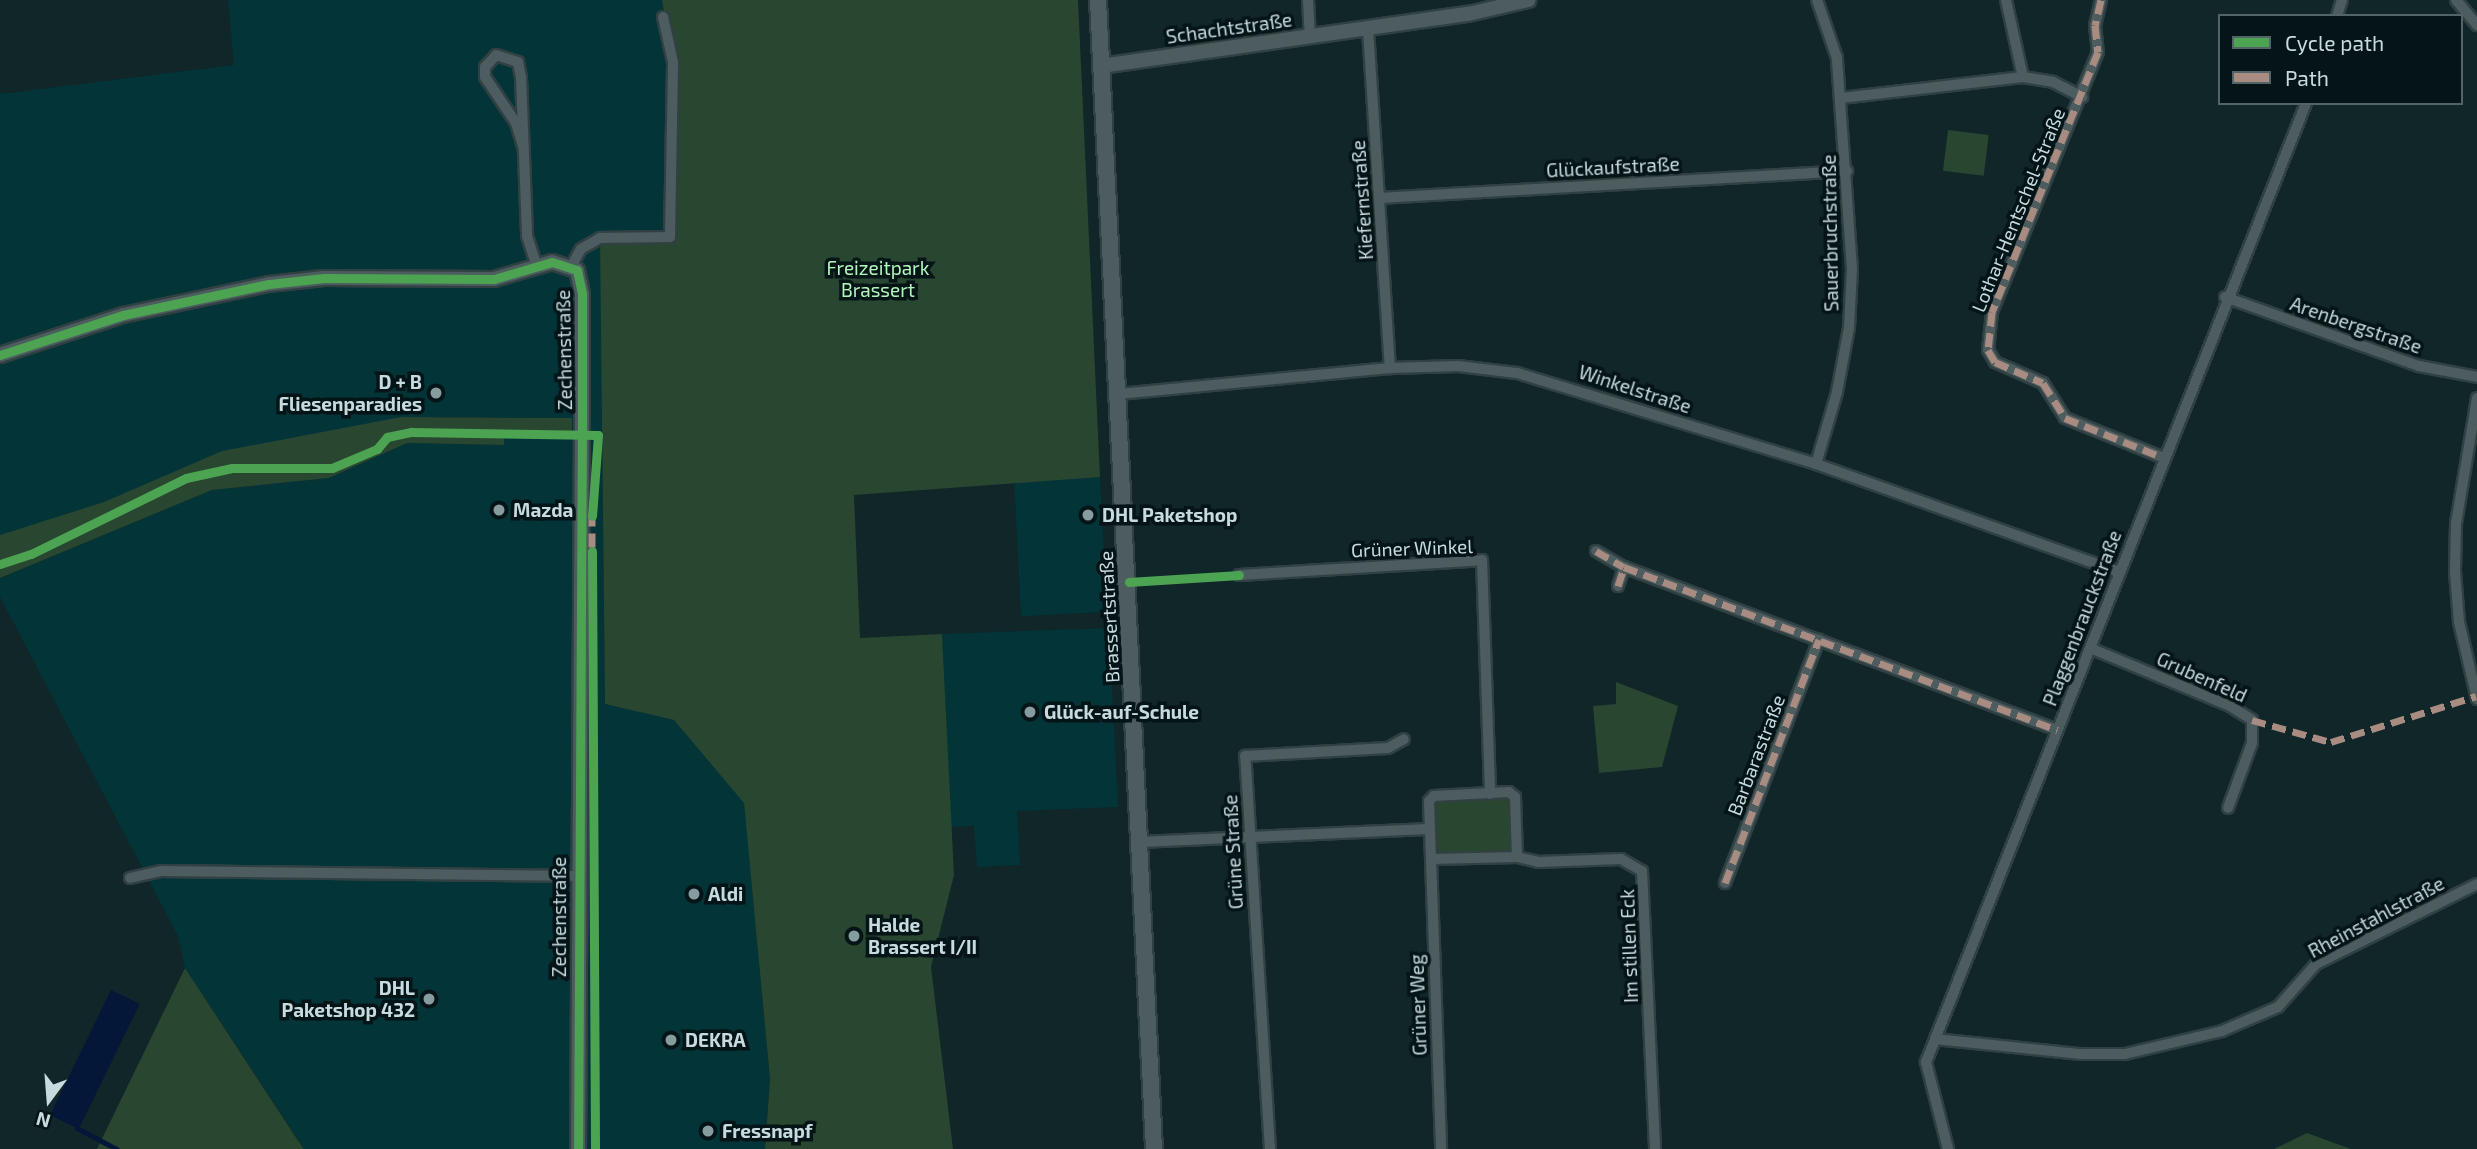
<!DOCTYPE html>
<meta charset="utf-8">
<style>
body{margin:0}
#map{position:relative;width:2477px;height:1149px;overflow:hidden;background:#102628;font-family:"Exo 2",sans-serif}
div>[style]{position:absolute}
.built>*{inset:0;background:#023438;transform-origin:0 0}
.green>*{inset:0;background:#284630;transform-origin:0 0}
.water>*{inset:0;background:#041739;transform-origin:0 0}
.stream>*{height:4.5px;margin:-2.25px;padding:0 2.25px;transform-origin:2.25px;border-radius:2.25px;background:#041739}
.roads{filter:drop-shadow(2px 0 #314042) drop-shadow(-2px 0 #314042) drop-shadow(0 2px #314042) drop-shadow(0 -2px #314042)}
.minor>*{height:10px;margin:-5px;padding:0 5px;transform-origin:5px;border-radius:5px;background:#4d5d5f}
.tertiary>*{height:14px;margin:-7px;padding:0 7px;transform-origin:7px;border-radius:7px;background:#4d5d5f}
.secondary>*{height:16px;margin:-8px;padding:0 8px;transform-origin:8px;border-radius:8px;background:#4d5d5f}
.quiet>*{height:7px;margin-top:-3.5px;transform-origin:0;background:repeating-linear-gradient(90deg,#a88b81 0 14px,transparent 0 21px)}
.cycleway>*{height:9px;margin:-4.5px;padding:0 4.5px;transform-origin:4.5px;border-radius:4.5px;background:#4ca352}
.dots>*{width:19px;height:19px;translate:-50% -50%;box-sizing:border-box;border:4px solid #051416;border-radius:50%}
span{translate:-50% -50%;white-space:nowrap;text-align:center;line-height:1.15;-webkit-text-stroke:7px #051416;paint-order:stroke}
.street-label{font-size:19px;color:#c7dbde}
.park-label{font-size:19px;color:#b1f7ba}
.poi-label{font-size:19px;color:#c7dbde;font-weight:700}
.right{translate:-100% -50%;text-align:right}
.left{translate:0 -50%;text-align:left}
.legend{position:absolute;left:2218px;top:14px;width:245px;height:91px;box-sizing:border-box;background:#051416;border:2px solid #536466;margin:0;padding:9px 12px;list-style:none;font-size:21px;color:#c7dbde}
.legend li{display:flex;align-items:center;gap:14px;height:35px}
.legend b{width:35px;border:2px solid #536466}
.north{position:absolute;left:14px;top:1065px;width:70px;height:70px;-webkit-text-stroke:5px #051416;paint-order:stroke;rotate:196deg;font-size:19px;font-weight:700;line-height:28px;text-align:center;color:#c7dbde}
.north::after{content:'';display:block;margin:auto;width:24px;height:32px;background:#c7dbde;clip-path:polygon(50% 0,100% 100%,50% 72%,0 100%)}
</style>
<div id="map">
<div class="built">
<div style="clip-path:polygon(228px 0,662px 0,673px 62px,670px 237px,602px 429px,605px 704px,674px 720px,744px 802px,770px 1079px,765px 1149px,304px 1149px,185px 968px,178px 936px,0 597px,0 578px,212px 490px,329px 478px,407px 443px,504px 445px,504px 438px,572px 438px,572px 418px,401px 417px,0 535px,0 94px,234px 65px)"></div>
<div style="left:1100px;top:477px;width:135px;height:86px;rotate:87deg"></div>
<div style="clip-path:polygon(1109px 628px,1118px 807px,1017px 811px,1020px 865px,977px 867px,974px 826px,951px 827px,942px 634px)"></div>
</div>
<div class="green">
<div style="clip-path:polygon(662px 0,1078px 0,1100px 477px,854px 495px,860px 638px,942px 634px,954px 875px,931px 967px,953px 1149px,765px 1149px,770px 1079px,744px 803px,674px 720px,605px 704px,600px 238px,670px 237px,673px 62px)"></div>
<div style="left:1948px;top:130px;width:41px;height:41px;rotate:7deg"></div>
<div style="clip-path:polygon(401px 417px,572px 418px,572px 439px,504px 438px,504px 445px,407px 443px,329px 478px,212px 490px,0 578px,0 535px,104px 502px,222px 451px)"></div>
<div style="clip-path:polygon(1616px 682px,1678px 706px,1662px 767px,1599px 773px,1593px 706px,1616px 704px)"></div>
<div style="clip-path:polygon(1504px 797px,1510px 801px,1513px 848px,1508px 853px,1441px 854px,1435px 848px,1434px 806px,1438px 800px)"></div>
<div style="clip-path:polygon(185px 968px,295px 1136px,304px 1149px,97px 1149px)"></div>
<div style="clip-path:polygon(2307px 1133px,2351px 1149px,2274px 1149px)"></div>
</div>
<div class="water">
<div style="left:111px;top:990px;width:32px;height:139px;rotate:26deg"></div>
</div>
<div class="stream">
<div style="left:77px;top:1128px;width:45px;rotate:27.7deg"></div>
</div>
<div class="roads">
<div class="minor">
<div style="left:1308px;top:0;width:36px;rotate:87deg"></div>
<div style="left:2006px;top:0;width:79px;rotate:77.6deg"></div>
<div style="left:2101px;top:0;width:26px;rotate:103deg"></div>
<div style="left:2095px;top:25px;width:27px;rotate:84deg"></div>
<div style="left:2098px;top:52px;width:281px;rotate:112.2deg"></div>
<div style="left:1992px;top:312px;width:38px;rotate:96deg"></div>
<div style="left:1988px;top:350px;width:14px;rotate:60deg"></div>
<div style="left:1995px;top:362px;width:52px;rotate:23.6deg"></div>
<div style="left:2043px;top:383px;width:41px;rotate:57.8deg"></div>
<div style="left:2065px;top:418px;width:105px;rotate:21.9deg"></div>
<div style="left:2456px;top:0;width:33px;rotate:50deg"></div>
<div style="left:2337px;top:16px;width:17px;rotate:-73deg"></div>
<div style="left:1368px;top:29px;width:340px;rotate:86.3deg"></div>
<div style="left:1841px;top:98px;width:183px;rotate:-6.6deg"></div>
<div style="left:2023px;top:77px;width:30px;rotate:9deg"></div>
<div style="left:2053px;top:82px;width:33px;rotate:27deg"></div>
<div style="left:523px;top:146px;width:24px;rotate:-107deg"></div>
<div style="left:516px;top:123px;width:55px;rotate:-124deg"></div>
<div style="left:485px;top:77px;width:10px;rotate:-90deg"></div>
<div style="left:485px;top:67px;width:16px;rotate:-47deg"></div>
<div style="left:496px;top:55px;width:23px;rotate:18deg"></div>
<div style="left:518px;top:62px;width:15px;rotate:79deg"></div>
<div style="left:521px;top:77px;width:159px;rotate:87.8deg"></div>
<div style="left:527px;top:236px;width:29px;rotate:72deg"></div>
<div style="left:1380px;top:198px;width:468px;rotate:-3.3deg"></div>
<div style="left:572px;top:265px;width:18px;rotate:-61deg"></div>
<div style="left:581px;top:249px;width:22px;rotate:-30deg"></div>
<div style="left:600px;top:238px;width:70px;rotate:-0.8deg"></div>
<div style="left:670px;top:237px;width:175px;rotate:-89deg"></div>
<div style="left:673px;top:62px;width:46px;rotate:-102.5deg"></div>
<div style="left:2225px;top:297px;width:206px;rotate:19.6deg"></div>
<div style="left:2419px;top:366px;width:59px;rotate:10.7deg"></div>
<div style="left:1119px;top:394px;width:272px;rotate:-5.5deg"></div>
<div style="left:1390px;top:368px;width:68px;rotate:-1.7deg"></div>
<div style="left:1458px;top:366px;width:59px;rotate:6.8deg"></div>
<div style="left:1517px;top:373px;width:313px;rotate:16.9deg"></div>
<div style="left:1816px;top:464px;width:322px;rotate:19.6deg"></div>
<div style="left:2477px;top:398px;width:127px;rotate:99.5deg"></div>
<div style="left:2456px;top:523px;width:49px;rotate:91.2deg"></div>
<div style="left:2455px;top:572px;width:50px;rotate:85.4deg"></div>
<div style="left:2459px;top:622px;width:79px;rotate:76.8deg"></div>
<div style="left:1816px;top:464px;width:75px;rotate:-73.7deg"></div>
<div style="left:1837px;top:392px;width:65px;rotate:-79.4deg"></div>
<div style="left:1849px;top:328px;width:59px;rotate:-87.1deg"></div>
<div style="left:1852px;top:269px;width:212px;rotate:-94.1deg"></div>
<div style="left:1837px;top:58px;width:61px;rotate:-109deg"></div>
<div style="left:1596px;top:551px;width:32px;rotate:30deg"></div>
<div style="left:1624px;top:567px;width:463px;rotate:20.6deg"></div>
<div style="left:1239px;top:575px;width:243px;rotate:-3.5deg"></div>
<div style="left:1482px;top:560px;width:234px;rotate:88deg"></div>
<div style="left:1618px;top:586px;width:20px;rotate:-72deg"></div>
<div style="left:2090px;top:648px;width:152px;rotate:22.5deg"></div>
<div style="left:2230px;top:706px;width:26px;rotate:32deg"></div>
<div style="left:2252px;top:720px;width:23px;rotate:90deg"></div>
<div style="left:2252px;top:743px;width:69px;rotate:110.3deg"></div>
<div style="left:1509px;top:792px;width:8px;rotate:40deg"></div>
<div style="left:1515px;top:797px;width:60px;rotate:88.1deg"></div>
<div style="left:1517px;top:857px;width:86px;rotate:178.7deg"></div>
<div style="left:1431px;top:859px;width:58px;rotate:-92deg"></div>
<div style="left:1429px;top:801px;width:7px;rotate:-45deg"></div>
<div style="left:1434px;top:796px;width:75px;rotate:-3.1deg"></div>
<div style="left:1140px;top:842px;width:289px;rotate:-2.6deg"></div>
<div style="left:1517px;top:857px;width:22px;rotate:13deg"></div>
<div style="left:1538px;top:862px;width:83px;rotate:-2.1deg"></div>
<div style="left:1621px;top:859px;width:24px;rotate:30deg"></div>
<div style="left:1642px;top:871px;width:278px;rotate:87.3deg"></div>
<div style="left:1431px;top:859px;width:290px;rotate:88deg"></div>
<div style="left:130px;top:878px;width:32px;rotate:-13deg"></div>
<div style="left:161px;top:871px;width:416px;rotate:0.7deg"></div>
<div style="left:1725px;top:883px;width:261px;rotate:-68.9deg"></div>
<div style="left:1935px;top:1039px;width:147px;rotate:5.9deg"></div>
<div style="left:2081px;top:1054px;width:44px"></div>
<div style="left:2125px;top:1054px;width:100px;rotate:-13.3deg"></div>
<div style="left:2222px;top:1031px;width:61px;rotate:-23.2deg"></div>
<div style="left:2278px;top:1007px;width:57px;rotate:-48.5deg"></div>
<div style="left:2316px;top:964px;width:180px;rotate:-26.4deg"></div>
<div style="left:1270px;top:1149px;width:394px;rotate:-93.6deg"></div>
<div style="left:1245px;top:756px;width:143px;rotate:-3.2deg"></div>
<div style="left:1388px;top:748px;width:18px;rotate:-29deg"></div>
<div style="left:1948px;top:1149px;width:90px;rotate:-104.2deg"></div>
<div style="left:1926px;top:1062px;width:1032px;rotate:-68.38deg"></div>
</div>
<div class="tertiary">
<div style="left:1101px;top:66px;width:371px;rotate:-8.1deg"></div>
<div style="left:1468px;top:14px;width:62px;rotate:-13.1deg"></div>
<div style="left:0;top:355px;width:129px;rotate:-18deg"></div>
<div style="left:123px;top:315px;width:149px;rotate:-12deg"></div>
<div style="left:269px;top:284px;width:55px;rotate:-6.2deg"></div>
<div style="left:324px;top:278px;width:170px;rotate:0.3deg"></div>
<div style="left:494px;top:279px;width:60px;rotate:-16.3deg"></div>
<div style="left:552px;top:262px;width:26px;rotate:18deg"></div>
<div style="left:577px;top:270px;width:25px;rotate:78deg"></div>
<div style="left:582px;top:294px;width:127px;rotate:90deg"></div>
<div style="left:582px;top:421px;width:728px;rotate:90.31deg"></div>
</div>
<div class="secondary">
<div style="left:1098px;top:0;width:1150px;rotate:87.21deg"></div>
</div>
</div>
<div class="quiet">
<div style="left:2101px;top:0;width:26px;rotate:103deg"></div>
<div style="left:2095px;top:25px;width:27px;rotate:84deg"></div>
<div style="left:2098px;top:52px;width:281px;rotate:112.2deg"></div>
<div style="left:1992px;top:312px;width:38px;rotate:96deg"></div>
<div style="left:1988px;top:350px;width:14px;rotate:60deg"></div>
<div style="left:1995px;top:362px;width:52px;rotate:23.6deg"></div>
<div style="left:2043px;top:383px;width:41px;rotate:57.8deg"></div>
<div style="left:2065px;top:418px;width:105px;rotate:21.9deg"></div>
<div style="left:592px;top:512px;width:46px;rotate:90deg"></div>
<div style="left:1596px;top:551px;width:32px;rotate:30deg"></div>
<div style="left:1624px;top:567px;width:463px;rotate:20.6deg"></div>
<div style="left:1618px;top:586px;width:20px;rotate:-72deg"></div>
<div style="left:2252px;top:720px;width:82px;rotate:15.6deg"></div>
<div style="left:2331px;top:742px;width:152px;rotate:-17.6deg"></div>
<div style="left:1725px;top:883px;width:261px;rotate:-68.9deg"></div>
</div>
<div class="cycleway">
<div style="left:0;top:355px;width:129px;rotate:-18deg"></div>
<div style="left:123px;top:315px;width:149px;rotate:-12deg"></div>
<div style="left:269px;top:284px;width:55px;rotate:-6.2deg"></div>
<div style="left:324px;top:278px;width:170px;rotate:0.3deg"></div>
<div style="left:494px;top:279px;width:60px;rotate:-16.3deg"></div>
<div style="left:552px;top:262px;width:26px;rotate:18deg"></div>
<div style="left:577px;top:270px;width:25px;rotate:78deg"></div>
<div style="left:582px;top:294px;width:127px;rotate:90deg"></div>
<div style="left:582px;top:421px;width:728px;rotate:90.31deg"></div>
<div style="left:592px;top:551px;width:598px;rotate:89.71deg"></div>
<div style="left:0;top:564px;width:33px;rotate:-18deg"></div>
<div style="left:31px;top:554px;width:173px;rotate:-26.1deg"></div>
<div style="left:186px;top:478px;width:47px;rotate:-12.3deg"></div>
<div style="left:232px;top:468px;width:100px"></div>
<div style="left:332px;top:468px;width:49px;rotate:-22.9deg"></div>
<div style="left:377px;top:449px;width:16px;rotate:-50deg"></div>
<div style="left:387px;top:437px;width:25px;rotate:-12deg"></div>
<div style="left:411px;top:432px;width:187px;rotate:0.9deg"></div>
<div style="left:598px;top:435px;width:81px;rotate:94.2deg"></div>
<div style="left:1129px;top:582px;width:110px;rotate:-3.6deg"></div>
</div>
<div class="dots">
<div style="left:436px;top:393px;background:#879c9e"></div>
<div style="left:499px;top:510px;background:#879c9e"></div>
<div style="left:1088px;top:515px;background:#879c9e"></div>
<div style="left:1030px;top:712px;background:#879c9e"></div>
<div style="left:694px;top:894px;background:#879c9e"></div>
<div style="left:854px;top:936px;background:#879c9e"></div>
<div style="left:429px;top:999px;background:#879c9e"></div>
<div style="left:671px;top:1040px;background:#879c9e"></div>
<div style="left:708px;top:1131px;background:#879c9e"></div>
</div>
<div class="street-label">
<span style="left:1229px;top:28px;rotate:-8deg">Schachtstraße</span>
<span style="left:1613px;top:167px;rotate:-3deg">Glückaufstraße</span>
<span style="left:1362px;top:200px;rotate:-94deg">Kiefernstraße</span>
<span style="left:2018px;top:210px;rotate:-68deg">Lothar-Hentschel-Straße</span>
<span style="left:1830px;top:233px;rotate:-91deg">Sauerbruchstraße</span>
<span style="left:2356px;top:325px;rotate:19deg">Arenbergstraße</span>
<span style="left:564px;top:350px;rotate:-91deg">Zechenstraße</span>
<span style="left:1635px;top:389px;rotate:18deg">Winkelstraße</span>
<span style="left:1412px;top:548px;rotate:-2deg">Grüner Winkel</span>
<span style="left:1109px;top:617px;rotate:-93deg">Brassertstraße</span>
<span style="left:2082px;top:618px;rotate:-69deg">Plaggenbrauckstraße</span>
<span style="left:2202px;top:677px;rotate:24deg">Grubenfeld</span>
<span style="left:1756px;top:755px;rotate:-69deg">Barbarastraße</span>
<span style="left:1233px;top:852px;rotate:-93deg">Grüne Straße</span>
<span style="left:559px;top:917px;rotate:-90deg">Zechenstraße</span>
<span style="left:2376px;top:917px;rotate:-28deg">Rheinstahlstraße</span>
<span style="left:1629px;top:946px;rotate:-92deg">Im stillen Eck</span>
<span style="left:1418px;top:1005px;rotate:-92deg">Grüner Weg</span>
</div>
<div class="park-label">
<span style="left:878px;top:279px">Freizeitpark<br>Brassert</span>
</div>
<div class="poi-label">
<span class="right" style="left:422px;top:393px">D + B<br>Fliesenparadies</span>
<span class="left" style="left:513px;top:510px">Mazda</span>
<span class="left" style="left:1102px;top:515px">DHL Paketshop</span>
<span class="left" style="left:1044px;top:712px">Glück-auf-Schule</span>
<span class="left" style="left:708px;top:894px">Aldi</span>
<span class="left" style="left:868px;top:936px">Halde<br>Brassert I/II</span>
<span class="right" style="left:415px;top:999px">DHL<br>Paketshop 432</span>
<span class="left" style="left:685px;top:1040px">DEKRA</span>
<span class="left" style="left:722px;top:1131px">Fressnapf</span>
</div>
<ul class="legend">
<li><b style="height:9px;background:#4ca352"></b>Cycle path</li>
<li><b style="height:9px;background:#a88b81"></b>Path</li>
</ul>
<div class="north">N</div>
</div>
